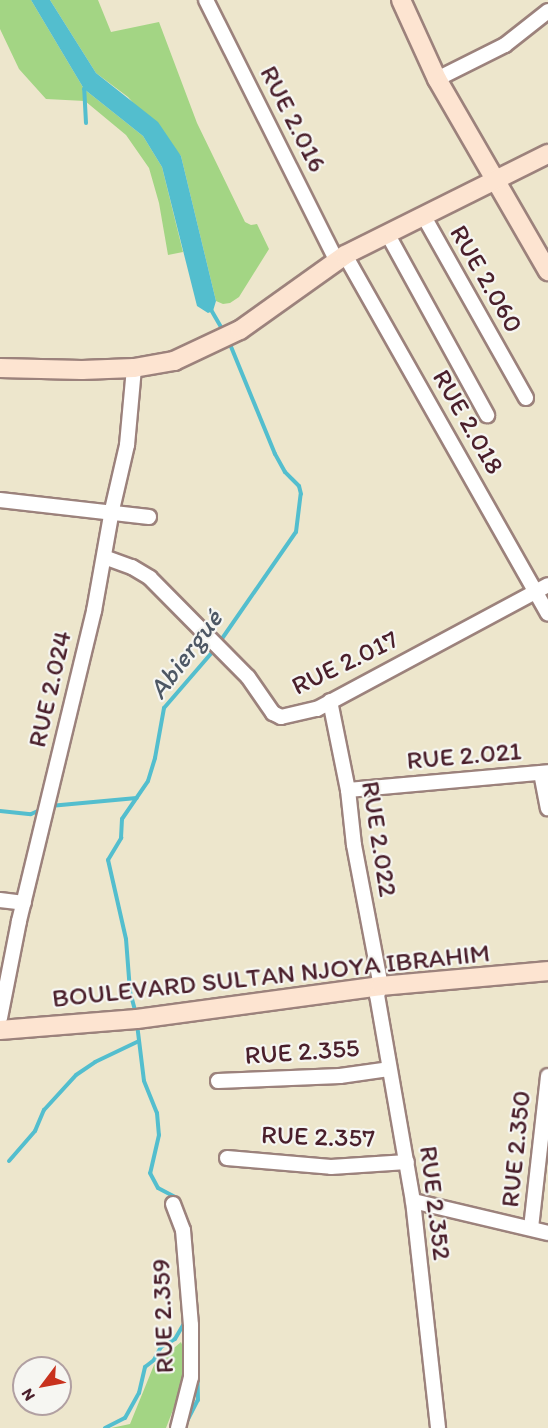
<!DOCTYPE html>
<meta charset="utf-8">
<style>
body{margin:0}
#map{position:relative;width:548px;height:1428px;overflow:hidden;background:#ede6cc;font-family:Itim,sans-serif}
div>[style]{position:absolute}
.green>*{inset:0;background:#a3d584}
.water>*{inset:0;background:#53bece}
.stream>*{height:4px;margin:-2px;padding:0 2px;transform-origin:2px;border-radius:2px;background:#53bece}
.roads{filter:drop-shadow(2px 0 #9c827c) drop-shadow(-2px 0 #9c827c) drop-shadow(0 2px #9c827c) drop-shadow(0 -2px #9c827c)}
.street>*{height:14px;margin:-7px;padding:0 7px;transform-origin:7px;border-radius:7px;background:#fff}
.secondary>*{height:18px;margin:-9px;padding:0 9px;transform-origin:9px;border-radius:9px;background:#fde4d1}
span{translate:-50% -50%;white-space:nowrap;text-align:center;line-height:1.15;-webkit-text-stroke:4.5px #f6f6f2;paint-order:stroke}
.street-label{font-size:26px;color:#4a1f2b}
.water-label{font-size:27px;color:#4d5764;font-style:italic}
.north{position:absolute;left:12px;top:1356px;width:60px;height:60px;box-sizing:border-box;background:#f6f6f2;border:2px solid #b1a0a2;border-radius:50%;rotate:238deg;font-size:16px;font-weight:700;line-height:24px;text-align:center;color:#4a1f2b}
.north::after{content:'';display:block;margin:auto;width:21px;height:27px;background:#c8321e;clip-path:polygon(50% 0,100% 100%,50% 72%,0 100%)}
</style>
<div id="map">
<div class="green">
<div style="clip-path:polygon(0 0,31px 0,84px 89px,143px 136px,162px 167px,183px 252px,168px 255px,159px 203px,149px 168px,126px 135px,85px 101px,46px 99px,19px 69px,0 29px)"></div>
<div style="clip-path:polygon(50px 0,98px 0,111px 32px,159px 22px,197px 123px,245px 222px,251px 225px,257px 224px,269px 249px,239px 297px,230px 303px,223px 304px,216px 301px,181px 156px,128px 97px,96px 73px)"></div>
<div style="clip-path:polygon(181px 1342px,185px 1352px,183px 1384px,166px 1428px,111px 1428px,130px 1424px,154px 1365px)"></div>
</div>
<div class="water">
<div style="clip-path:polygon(31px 0,50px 0,96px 73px,158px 122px,181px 156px,216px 301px,213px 311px,208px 313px,197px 306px,162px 167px,143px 136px,84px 89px)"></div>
</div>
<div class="stream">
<div style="left:86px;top:123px;width:34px;rotate:-93deg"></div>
<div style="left:84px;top:89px;width:5px;rotate:-53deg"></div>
<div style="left:210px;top:308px;width:28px;rotate:60deg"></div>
<div style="left:219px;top:643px;width:135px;rotate:-55.3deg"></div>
<div style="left:296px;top:532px;width:38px;rotate:-83deg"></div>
<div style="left:301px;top:494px;width:8px;rotate:-104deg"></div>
<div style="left:299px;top:486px;width:20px;rotate:-135deg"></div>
<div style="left:285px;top:472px;width:21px;rotate:-119deg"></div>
<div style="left:275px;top:454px;width:121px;rotate:-112.3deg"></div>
<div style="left:50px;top:806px;width:87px;rotate:-5.3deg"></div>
<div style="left:0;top:811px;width:31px;rotate:6deg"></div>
<div style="left:31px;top:814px;width:13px;rotate:-23deg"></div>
<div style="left:136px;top:1014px;width:24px;rotate:-105deg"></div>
<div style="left:130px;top:991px;width:52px;rotate:-94.4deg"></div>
<div style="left:126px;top:939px;width:81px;rotate:-102.8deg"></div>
<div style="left:108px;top:860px;width:26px;rotate:-59deg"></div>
<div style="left:121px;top:838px;width:19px;rotate:-87deg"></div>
<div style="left:122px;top:819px;width:46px;rotate:-55.6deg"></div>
<div style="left:148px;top:781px;width:24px;rotate:-73deg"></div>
<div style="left:155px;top:758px;width:51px;rotate:-79.8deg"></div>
<div style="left:164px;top:708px;width:78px;rotate:-49.2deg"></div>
<div style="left:137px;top:1024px;width:57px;rotate:83deg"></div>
<div style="left:144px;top:1081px;width:35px;rotate:68deg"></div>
<div style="left:157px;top:1113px;width:22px;rotate:85deg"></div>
<div style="left:159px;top:1135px;width:39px;rotate:103deg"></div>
<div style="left:150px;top:1173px;width:17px;rotate:62deg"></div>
<div style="left:158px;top:1188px;width:21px;rotate:28deg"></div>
<div style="left:177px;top:1198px;width:31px;rotate:69deg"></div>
<div style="left:9px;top:1161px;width:40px;rotate:-49deg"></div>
<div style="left:35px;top:1131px;width:23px;rotate:-67deg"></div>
<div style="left:44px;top:1110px;width:47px;rotate:-47.6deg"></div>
<div style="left:76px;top:1075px;width:23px;rotate:-34deg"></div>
<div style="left:95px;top:1062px;width:47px;rotate:-25.5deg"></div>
<div style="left:184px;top:1427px;width:30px;rotate:-63deg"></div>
<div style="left:198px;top:1400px;width:49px;rotate:-91.2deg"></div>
<div style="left:105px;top:1428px;width:22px;rotate:-27deg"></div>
<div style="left:125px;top:1418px;width:29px;rotate:-61deg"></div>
<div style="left:139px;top:1393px;width:27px;rotate:-77deg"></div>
<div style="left:145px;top:1367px;width:11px;rotate:-38deg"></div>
<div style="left:154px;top:1360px;width:15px;rotate:-62deg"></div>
<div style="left:161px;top:1347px;width:16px;rotate:-30deg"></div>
<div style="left:175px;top:1339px;width:20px;rotate:-60deg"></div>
</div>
<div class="roads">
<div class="street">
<div style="left:206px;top:0;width:291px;rotate:63.4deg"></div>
<div style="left:437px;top:79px;width:76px;rotate:-26.6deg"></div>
<div style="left:505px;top:45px;width:55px;rotate:-38.3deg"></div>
<div style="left:423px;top:215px;width:210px;rotate:60.6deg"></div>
<div style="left:387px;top:233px;width:208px;rotate:61.2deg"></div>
<div style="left:345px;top:255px;width:412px;rotate:60.5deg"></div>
<div style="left:0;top:500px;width:150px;rotate:6.5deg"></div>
<div style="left:104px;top:557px;width:30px;rotate:20deg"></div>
<div style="left:132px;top:567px;width:21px;rotate:31deg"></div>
<div style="left:150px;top:578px;width:139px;rotate:45.3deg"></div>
<div style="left:248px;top:677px;width:44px;rotate:55.2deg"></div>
<div style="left:273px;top:713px;width:9px;rotate:27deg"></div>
<div style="left:281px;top:717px;width:37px;rotate:-13deg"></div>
<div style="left:317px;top:709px;width:262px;rotate:-28.2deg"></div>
<div style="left:330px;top:701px;width:91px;rotate:78.6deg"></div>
<div style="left:348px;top:790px;width:55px;rotate:83.8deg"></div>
<div style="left:354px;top:845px;width:144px;rotate:79.2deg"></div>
<div style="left:381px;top:986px;width:10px;rotate:114deg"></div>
<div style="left:377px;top:995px;width:209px;rotate:80.1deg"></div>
<div style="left:413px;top:1201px;width:228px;rotate:83.7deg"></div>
<div style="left:541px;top:773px;width:36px;rotate:79deg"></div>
<div style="left:348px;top:790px;width:201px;rotate:-5.1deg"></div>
<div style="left:0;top:900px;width:24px;rotate:7deg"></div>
<div style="left:0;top:1018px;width:99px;rotate:-78.9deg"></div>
<div style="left:19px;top:921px;width:319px;rotate:-76.4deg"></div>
<div style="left:94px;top:611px;width:103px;rotate:-79.9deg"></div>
<div style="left:112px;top:510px;width:67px;rotate:-77deg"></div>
<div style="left:127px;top:445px;width:77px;rotate:-84.8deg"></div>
<div style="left:218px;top:1081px;width:122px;rotate:-2.3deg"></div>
<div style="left:340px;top:1076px;width:49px;rotate:-8.1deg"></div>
<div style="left:227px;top:1158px;width:104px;rotate:4.9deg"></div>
<div style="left:331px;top:1167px;width:76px;rotate:-3.8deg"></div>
<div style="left:413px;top:1201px;width:139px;rotate:13.3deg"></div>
<div style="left:173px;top:1204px;width:28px;rotate:69deg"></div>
<div style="left:183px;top:1230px;width:95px;rotate:85.2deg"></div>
<div style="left:191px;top:1325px;width:52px;rotate:90deg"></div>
<div style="left:191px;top:1377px;width:53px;rotate:104.3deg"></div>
<div style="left:531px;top:1228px;width:153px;rotate:-83.6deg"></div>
</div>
<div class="secondary">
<div style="left:401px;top:0;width:87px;rotate:65.5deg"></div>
<div style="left:437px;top:79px;width:222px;rotate:60deg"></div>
<div style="left:0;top:368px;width:82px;rotate:1.4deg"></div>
<div style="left:82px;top:370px;width:52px;rotate:-2.2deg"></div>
<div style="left:134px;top:368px;width:41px;rotate:-9.9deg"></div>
<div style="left:174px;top:361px;width:73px;rotate:-25.2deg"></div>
<div style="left:240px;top:330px;width:129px;rotate:-35.5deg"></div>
<div style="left:345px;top:255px;width:227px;rotate:-26.5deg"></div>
<div style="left:0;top:1030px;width:137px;rotate:-4.6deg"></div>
<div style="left:137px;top:1019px;width:246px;rotate:-7.7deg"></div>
<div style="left:381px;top:986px;width:168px;rotate:-5.1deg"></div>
</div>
</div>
<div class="street-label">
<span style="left:293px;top:119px;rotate:63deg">RUE 2.016</span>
<span style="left:486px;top:279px;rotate:60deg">RUE 2.060</span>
<span style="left:468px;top:422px;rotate:60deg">RUE 2.018</span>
<span style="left:345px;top:663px;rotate:-26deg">RUE 2.017</span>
<span style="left:50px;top:689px;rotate:-77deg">RUE 2.024</span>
<span style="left:464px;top:756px;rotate:-5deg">RUE 2.021</span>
<span style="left:379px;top:839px;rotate:81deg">RUE 2.022</span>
<span style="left:271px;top:976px;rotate:-6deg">BOULEVARD SULTAN NJOYA IBRAHIM</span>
<span style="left:302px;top:1052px;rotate:-4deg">RUE 2.355</span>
<span style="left:318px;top:1137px;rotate:2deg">RUE 2.357</span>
<span style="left:516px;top:1149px;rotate:-84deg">RUE 2.350</span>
<span style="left:435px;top:1203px;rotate:83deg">RUE 2.352</span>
<span style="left:163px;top:1316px;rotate:-92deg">RUE 2.359</span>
</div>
<div class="water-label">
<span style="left:185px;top:654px;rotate:-53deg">Abiergué</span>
</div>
<div class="north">N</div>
</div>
